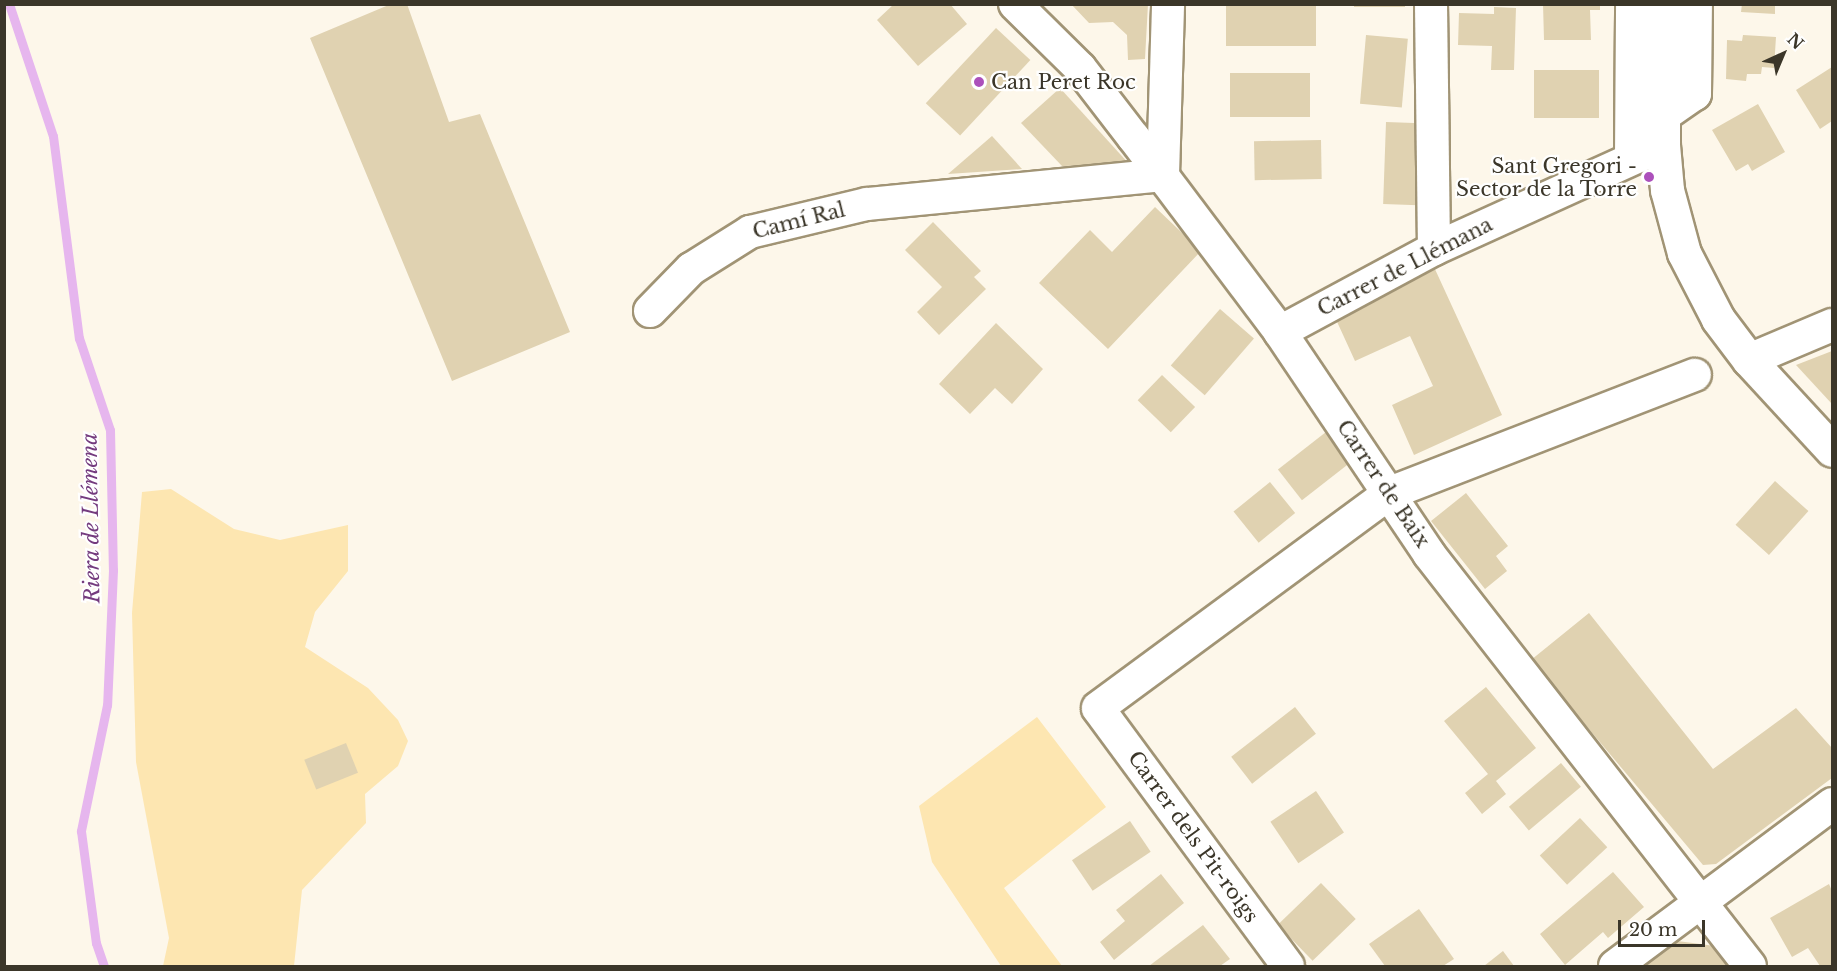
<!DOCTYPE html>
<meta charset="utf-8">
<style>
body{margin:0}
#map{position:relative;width:1837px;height:971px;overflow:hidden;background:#fdf7ea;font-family:"Libre Baskerville",serif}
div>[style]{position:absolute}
.green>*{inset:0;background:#fde6b1}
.stream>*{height:9px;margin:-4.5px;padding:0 4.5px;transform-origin:4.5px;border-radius:4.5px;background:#e6b6ee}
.building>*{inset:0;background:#e0d2b1;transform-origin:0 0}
.roads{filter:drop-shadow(2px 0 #a19475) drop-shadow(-2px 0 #a19475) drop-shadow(0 2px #a19475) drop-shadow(0 -2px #a19475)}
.street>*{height:32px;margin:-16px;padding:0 16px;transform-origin:16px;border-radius:16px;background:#fff}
.secondary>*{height:33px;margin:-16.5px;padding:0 16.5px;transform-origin:16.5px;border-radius:16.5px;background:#fff}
.dots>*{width:16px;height:16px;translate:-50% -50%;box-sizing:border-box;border:3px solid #fff;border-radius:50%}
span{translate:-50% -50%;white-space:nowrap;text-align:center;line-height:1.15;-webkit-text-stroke:4.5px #fff;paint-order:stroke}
.poi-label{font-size:20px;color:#3b3629}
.left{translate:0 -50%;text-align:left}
.right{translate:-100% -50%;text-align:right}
.street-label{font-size:20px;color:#3b3629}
.water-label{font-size:21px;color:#743b7e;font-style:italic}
.frame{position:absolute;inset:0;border:6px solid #3b3629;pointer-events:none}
.north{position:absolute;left:1753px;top:24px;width:60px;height:60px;-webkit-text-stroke:4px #fff;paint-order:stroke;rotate:44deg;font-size:16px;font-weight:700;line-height:24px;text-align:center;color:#3b3629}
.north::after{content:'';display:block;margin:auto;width:21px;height:27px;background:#3b3629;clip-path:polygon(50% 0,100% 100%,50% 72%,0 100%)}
.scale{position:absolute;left:1618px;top:920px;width:87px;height:27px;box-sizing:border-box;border:3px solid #3b3629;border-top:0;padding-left:8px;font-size:18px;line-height:21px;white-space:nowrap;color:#3b3629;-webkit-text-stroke:4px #fff;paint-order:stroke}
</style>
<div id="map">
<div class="green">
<div style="clip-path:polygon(171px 489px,234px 529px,280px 540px,348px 525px,348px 571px,315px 612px,305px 647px,368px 688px,398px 720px,408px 741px,398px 766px,365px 794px,366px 823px,302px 890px,294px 966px,163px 966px,169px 938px,136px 762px,132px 613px,142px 492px)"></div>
<div style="clip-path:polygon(1037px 717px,1106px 807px,1004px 888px,1062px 966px,1001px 966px,932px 862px,919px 806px)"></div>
</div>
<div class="stream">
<div style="left:9px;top:4px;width:139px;rotate:71.6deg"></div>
<div style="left:53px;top:136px;width:204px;rotate:82.7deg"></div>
<div style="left:79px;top:338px;width:97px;rotate:71.4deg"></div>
<div style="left:110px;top:430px;width:140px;rotate:88.8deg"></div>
<div style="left:113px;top:570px;width:135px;rotate:92.5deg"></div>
<div style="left:107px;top:705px;width:129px;rotate:101.7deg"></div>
<div style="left:81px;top:831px;width:113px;rotate:82.4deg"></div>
<div style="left:96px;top:943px;width:24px;rotate:71deg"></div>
</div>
<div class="building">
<div style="clip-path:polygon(391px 4px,407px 4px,449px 122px,480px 114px,570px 332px,452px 381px,310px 38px)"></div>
<div style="clip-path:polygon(894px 4px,950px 4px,967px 24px,918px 66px,877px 20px)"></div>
<div style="clip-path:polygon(1071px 4px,1148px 4px,1145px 59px,1128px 60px,1127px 35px,1113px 22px,1089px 23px)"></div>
<div style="left:1226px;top:4px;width:90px;height:42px"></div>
<div style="left:1354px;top:4px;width:51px;height:3px"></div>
<div style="clip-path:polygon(1543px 4px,1600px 4px,1600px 10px,1590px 10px,1591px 40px,1544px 40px)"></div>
<div style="clip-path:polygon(1742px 4px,1775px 4px,1775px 14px,1741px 12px)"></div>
<div style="clip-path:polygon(1494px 7px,1516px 8px,1514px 70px,1491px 70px,1492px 46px,1458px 45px,1459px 13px,1494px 14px)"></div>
<div style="left:996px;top:28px;width:47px;height:103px;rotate:43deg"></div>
<div style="left:1366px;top:35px;width:42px;height:69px;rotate:5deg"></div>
<div style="clip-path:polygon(1743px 35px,1776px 37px,1774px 68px,1762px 67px,1761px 74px,1747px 74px,1746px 81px,1726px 79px,1727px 40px,1742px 41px)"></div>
<div style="clip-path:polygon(1832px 67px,1832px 121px,1820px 129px,1796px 90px)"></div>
<div style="left:1599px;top:70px;width:48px;height:65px;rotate:90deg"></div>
<div style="left:1230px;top:73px;width:80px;height:44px"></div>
<div style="clip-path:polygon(1060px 88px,1130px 165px,1062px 166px,1021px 123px)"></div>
<div style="clip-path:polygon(1758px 104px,1785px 152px,1752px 171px,1748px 164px,1736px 171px,1712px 130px)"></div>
<div style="left:1386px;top:122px;width:35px;height:82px;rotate:2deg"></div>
<div style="clip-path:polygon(992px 136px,1022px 169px,948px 174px)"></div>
<div style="left:1321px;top:140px;width:39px;height:67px;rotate:89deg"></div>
<div style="clip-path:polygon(1155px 207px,1201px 251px,1108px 349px,1039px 283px,1090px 230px,1112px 252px)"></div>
<div style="clip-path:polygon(933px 222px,981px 271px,974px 277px,986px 289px,939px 335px,917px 312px,942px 287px,905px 250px)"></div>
<div style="clip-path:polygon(1434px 267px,1502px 415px,1414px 455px,1392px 405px,1433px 386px,1410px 336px,1355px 361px,1333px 313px)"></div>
<div style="left:1220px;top:309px;width:45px;height:75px;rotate:41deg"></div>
<div style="clip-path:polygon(996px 323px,1043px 369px,1012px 404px,995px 388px,970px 414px,939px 384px)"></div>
<div style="clip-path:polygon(1832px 351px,1832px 404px,1796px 365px)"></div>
<div style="left:1162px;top:375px;width:46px;height:35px;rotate:44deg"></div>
<div style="left:1326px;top:432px;width:39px;height:61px;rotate:52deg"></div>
<div style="left:1775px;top:481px;width:45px;height:59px;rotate:42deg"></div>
<div style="left:1270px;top:482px;width:40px;height:47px;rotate:51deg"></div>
<div style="clip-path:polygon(1466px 493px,1508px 546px,1496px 556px,1507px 571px,1485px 589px,1431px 521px)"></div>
<div style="clip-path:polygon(1589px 613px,1713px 769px,1796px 708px,1832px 748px,1832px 778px,1716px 864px,1703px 865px,1531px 660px)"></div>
<div style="clip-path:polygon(1486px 687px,1536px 748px,1496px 781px,1506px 794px,1482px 814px,1465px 793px,1488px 774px,1444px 721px)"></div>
<div style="left:1295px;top:707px;width:34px;height:81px;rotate:52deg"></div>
<div style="left:346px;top:743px;width:32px;height:45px;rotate:68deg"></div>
<div style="left:1561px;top:763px;width:31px;height:68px;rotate:50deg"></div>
<div style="left:1316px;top:791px;width:50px;height:55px;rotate:56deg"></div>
<div style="left:1580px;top:818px;width:40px;height:55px;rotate:47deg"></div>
<div style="left:1130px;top:821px;width:37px;height:70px;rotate:56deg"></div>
<div style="clip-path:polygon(1613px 872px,1644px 907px,1608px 938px,1603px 932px,1565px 965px,1540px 934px)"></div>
<div style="clip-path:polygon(1161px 874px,1184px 903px,1114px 960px,1100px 942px,1125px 921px,1116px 910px)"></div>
<div style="left:1321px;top:883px;width:50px;height:60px;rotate:46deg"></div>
<div style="clip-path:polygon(1829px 884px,1832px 891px,1832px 966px,1820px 966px,1808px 948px,1792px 957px,1770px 918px)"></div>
<div style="clip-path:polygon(1419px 909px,1454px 959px,1443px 966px,1385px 966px,1369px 944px)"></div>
<div style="clip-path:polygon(1203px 925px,1230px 959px,1220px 966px,1149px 966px)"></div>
<div style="clip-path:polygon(1670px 940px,1715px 946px,1732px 966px,1641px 966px)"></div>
<div style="clip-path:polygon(1503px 951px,1514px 966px,1484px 966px)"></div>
</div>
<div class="roads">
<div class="street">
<div style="left:1015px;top:4px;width:91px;rotate:44.6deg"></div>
<div style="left:1080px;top:68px;width:88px;rotate:52.4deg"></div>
<div style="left:1134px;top:138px;width:243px;rotate:53deg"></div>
<div style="left:1280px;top:332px;width:267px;rotate:56.1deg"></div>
<div style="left:1429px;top:554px;width:522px;rotate:52.08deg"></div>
<div style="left:1431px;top:4px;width:245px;rotate:89.3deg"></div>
<div style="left:1663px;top:116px;width:39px;rotate:-35deg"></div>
<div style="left:1695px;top:94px;width:90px;rotate:-89.4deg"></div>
<div style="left:1631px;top:157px;width:153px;rotate:-89.6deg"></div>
<div style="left:650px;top:311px;width:59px;rotate:-45.7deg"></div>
<div style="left:691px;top:269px;width:70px;rotate:-32.1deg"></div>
<div style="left:750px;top:232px;width:120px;rotate:-13.5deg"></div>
<div style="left:867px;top:204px;width:297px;rotate:-5.6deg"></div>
<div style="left:1163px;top:175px;width:171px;rotate:-88.3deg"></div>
<div style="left:1280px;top:332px;width:175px;rotate:-28.3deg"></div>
<div style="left:1434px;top:249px;width:252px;rotate:-24.4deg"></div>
<div style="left:1749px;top:360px;width:90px;rotate:-22.9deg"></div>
<div style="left:1288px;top:966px;width:320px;rotate:-126.4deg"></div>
<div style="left:1098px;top:708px;width:363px;rotate:-36.4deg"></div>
<div style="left:1390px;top:493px;width:327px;rotate:-21.2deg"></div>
<div style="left:1615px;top:966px;width:271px;rotate:-36.7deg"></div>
</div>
<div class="secondary">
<div style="left:1663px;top:4px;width:141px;rotate:90deg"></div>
<div style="left:1663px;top:145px;width:45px;rotate:84.9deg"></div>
<div style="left:1667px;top:190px;width:65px;rotate:74.9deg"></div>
<div style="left:1684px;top:253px;width:74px;rotate:62.7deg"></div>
<div style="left:1718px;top:319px;width:51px;rotate:52.9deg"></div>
<div style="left:1749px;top:360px;width:122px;rotate:47.3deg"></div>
</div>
</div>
<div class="dots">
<div style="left:979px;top:82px;background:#ac50bb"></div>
<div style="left:1649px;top:177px;background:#ac50bb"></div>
</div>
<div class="poi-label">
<span class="left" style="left:991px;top:82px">Can Peret Roc</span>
<span class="right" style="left:1637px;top:178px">Sant Gregori -<br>Sector de la Torre</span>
</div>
<div class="street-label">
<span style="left:799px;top:221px;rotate:-14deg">Camí Ral</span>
<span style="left:1405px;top:267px;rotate:-27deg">Carrer de Llémana</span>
<span style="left:1383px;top:484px;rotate:56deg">Carrer de Baix</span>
<span style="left:1193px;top:837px;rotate:54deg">Carrer dels Pit-roigs</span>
</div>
<div class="water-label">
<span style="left:91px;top:518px;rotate:-91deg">Riera de Llémena</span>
</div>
<div class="frame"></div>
<div class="north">N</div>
<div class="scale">20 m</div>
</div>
